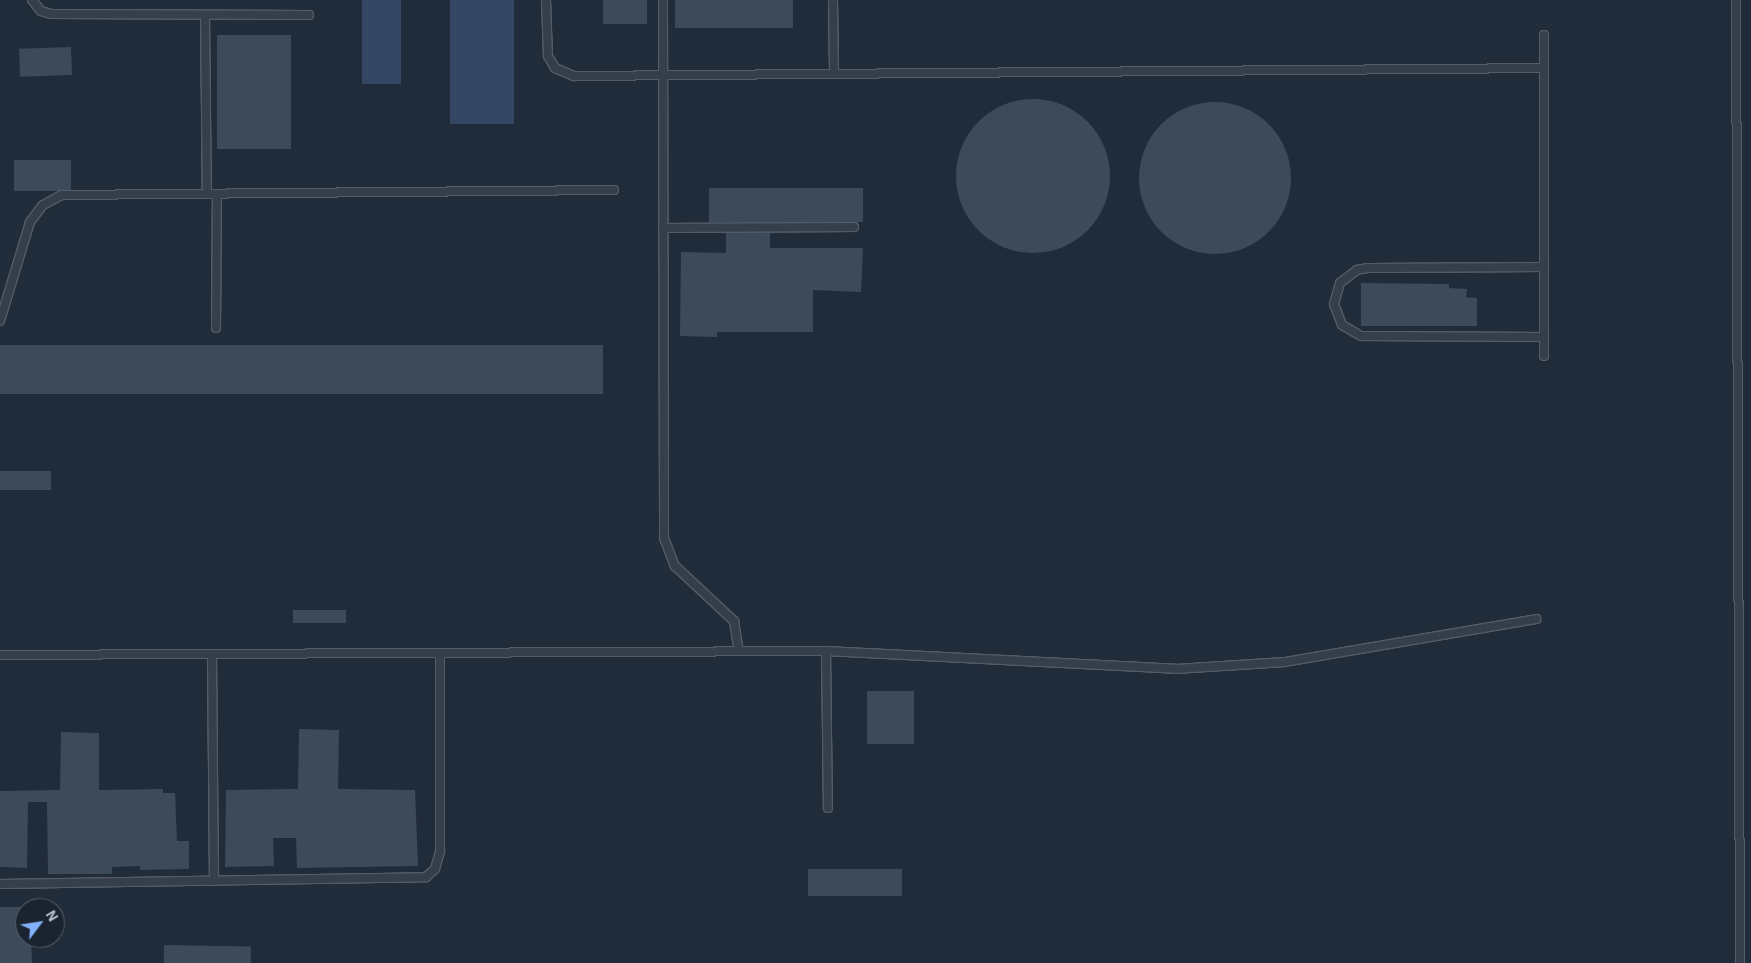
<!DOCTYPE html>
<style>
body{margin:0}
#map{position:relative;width:1751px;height:963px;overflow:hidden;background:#212c3a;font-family:"IBM Plex Sans",sans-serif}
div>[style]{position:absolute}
.water>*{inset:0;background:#344762;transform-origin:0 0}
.building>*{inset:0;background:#3d4a5a;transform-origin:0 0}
.round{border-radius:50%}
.roads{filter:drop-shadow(1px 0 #535c68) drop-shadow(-1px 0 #535c68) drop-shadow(0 1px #535c68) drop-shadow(0 -1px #535c68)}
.lane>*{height:8px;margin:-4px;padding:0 4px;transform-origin:4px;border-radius:4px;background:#353e4a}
span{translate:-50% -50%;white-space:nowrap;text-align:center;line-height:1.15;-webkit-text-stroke:4.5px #1a232f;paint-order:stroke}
.north{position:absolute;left:15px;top:898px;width:50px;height:50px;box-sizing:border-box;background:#1a232f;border:1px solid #565f6c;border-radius:50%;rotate:59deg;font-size:14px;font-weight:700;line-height:20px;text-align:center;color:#b0b9c7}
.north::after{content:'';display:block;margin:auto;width:18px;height:22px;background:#81b1fa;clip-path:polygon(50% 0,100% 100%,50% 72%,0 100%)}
</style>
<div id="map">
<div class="water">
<div style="left:362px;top:0;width:39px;height:84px"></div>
<div style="left:450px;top:0;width:64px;height:124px"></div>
</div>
<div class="building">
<div style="left:603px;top:0;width:44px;height:24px"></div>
<div style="left:675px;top:0;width:118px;height:28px"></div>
<div style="left:217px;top:35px;width:74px;height:114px"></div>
<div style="left:71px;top:47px;width:28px;height:52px;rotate:88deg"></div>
<div class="round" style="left:956px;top:99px;width:154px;height:154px"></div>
<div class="round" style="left:1139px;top:102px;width:152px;height:152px"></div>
<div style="left:14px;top:160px;width:57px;height:31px"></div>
<div style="left:709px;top:188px;width:154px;height:34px"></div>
<div style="clip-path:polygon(726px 233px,770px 233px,770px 248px,863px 248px,861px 292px,813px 290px,813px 332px,717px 332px,717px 337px,680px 336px,681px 252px,726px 253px)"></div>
<div style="clip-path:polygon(1361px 283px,1449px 284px,1449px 288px,1467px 289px,1466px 297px,1477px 298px,1477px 326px,1361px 326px)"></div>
<div style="left:603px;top:345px;width:49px;height:603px;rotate:90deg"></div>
<div style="left:0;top:471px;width:51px;height:19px"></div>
<div style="left:293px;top:610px;width:53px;height:13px"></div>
<div style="left:867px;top:691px;width:47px;height:53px"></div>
<div style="clip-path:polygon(299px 729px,339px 730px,338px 789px,415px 790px,418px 866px,297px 868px,296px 838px,273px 838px,274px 866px,225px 867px,226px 790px,298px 789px)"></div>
<div style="clip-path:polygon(61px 732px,99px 733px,99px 790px,163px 789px,163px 793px,175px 793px,177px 841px,189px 841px,189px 869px,140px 870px,140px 866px,112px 867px,112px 874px,48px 874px,47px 802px,28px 802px,27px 868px,0 867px,0 791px,60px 790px)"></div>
<div style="left:808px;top:869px;width:94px;height:27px"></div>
<div style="clip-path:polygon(0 907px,25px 907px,25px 938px,31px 938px,32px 963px,0 963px)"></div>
<div style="left:164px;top:945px;width:87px;height:18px;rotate:1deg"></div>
</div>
<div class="roads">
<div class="lane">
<div style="left:32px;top:0;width:14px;rotate:51deg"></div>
<div style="left:41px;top:11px;width:10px;rotate:17deg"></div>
<div style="left:51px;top:14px;width:258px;rotate:0.2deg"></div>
<div style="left:546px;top:0;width:56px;rotate:88deg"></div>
<div style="left:548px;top:56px;width:14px;rotate:60deg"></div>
<div style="left:555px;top:68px;width:21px;rotate:23deg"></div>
<div style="left:574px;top:76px;width:969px;rotate:-0.47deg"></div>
<div style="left:663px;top:0;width:538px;rotate:89.89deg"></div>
<div style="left:664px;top:538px;width:30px;rotate:69deg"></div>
<div style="left:675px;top:566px;width:81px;rotate:43deg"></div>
<div style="left:734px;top:621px;width:30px;rotate:81deg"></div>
<div style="left:833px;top:0;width:74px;rotate:89.2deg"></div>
<div style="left:1736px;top:0;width:963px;rotate:89.76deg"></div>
<div style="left:205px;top:16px;width:178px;rotate:89.4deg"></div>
<div style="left:1544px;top:35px;width:321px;rotate:90deg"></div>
<div style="left:663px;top:228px;width:191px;rotate:-0.3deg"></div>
<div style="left:1544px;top:267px;width:176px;rotate:179.7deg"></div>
<div style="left:1368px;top:268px;width:11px;rotate:170deg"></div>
<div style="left:1357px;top:270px;width:21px;rotate:143deg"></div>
<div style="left:1340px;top:283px;width:22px;rotate:106deg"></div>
<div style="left:1334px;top:304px;width:22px;rotate:69deg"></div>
<div style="left:1342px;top:325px;width:22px;rotate:30deg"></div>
<div style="left:1361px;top:336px;width:183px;rotate:0.3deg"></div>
<div style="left:0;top:321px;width:103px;rotate:-73.1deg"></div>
<div style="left:30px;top:222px;width:21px;rotate:-53deg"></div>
<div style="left:43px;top:205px;width:21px;rotate:-28deg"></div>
<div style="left:62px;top:195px;width:552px;rotate:-0.52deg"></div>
<div style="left:216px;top:328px;width:134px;rotate:-89.6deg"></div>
<div style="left:826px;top:651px;width:157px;rotate:89.3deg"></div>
<div style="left:0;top:655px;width:826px;rotate:-0.28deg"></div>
<div style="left:826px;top:651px;width:350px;rotate:2.9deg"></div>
<div style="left:1176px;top:669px;width:109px;rotate:-3.7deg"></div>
<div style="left:1285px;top:662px;width:255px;rotate:-9.7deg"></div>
<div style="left:212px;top:656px;width:225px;rotate:89.5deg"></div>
<div style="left:0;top:884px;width:426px;rotate:-0.9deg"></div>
<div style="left:426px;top:877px;width:12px;rotate:-42deg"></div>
<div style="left:435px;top:869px;width:19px;rotate:-74deg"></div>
<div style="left:440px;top:851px;width:196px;rotate:-90deg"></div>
</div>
</div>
<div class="north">N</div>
</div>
